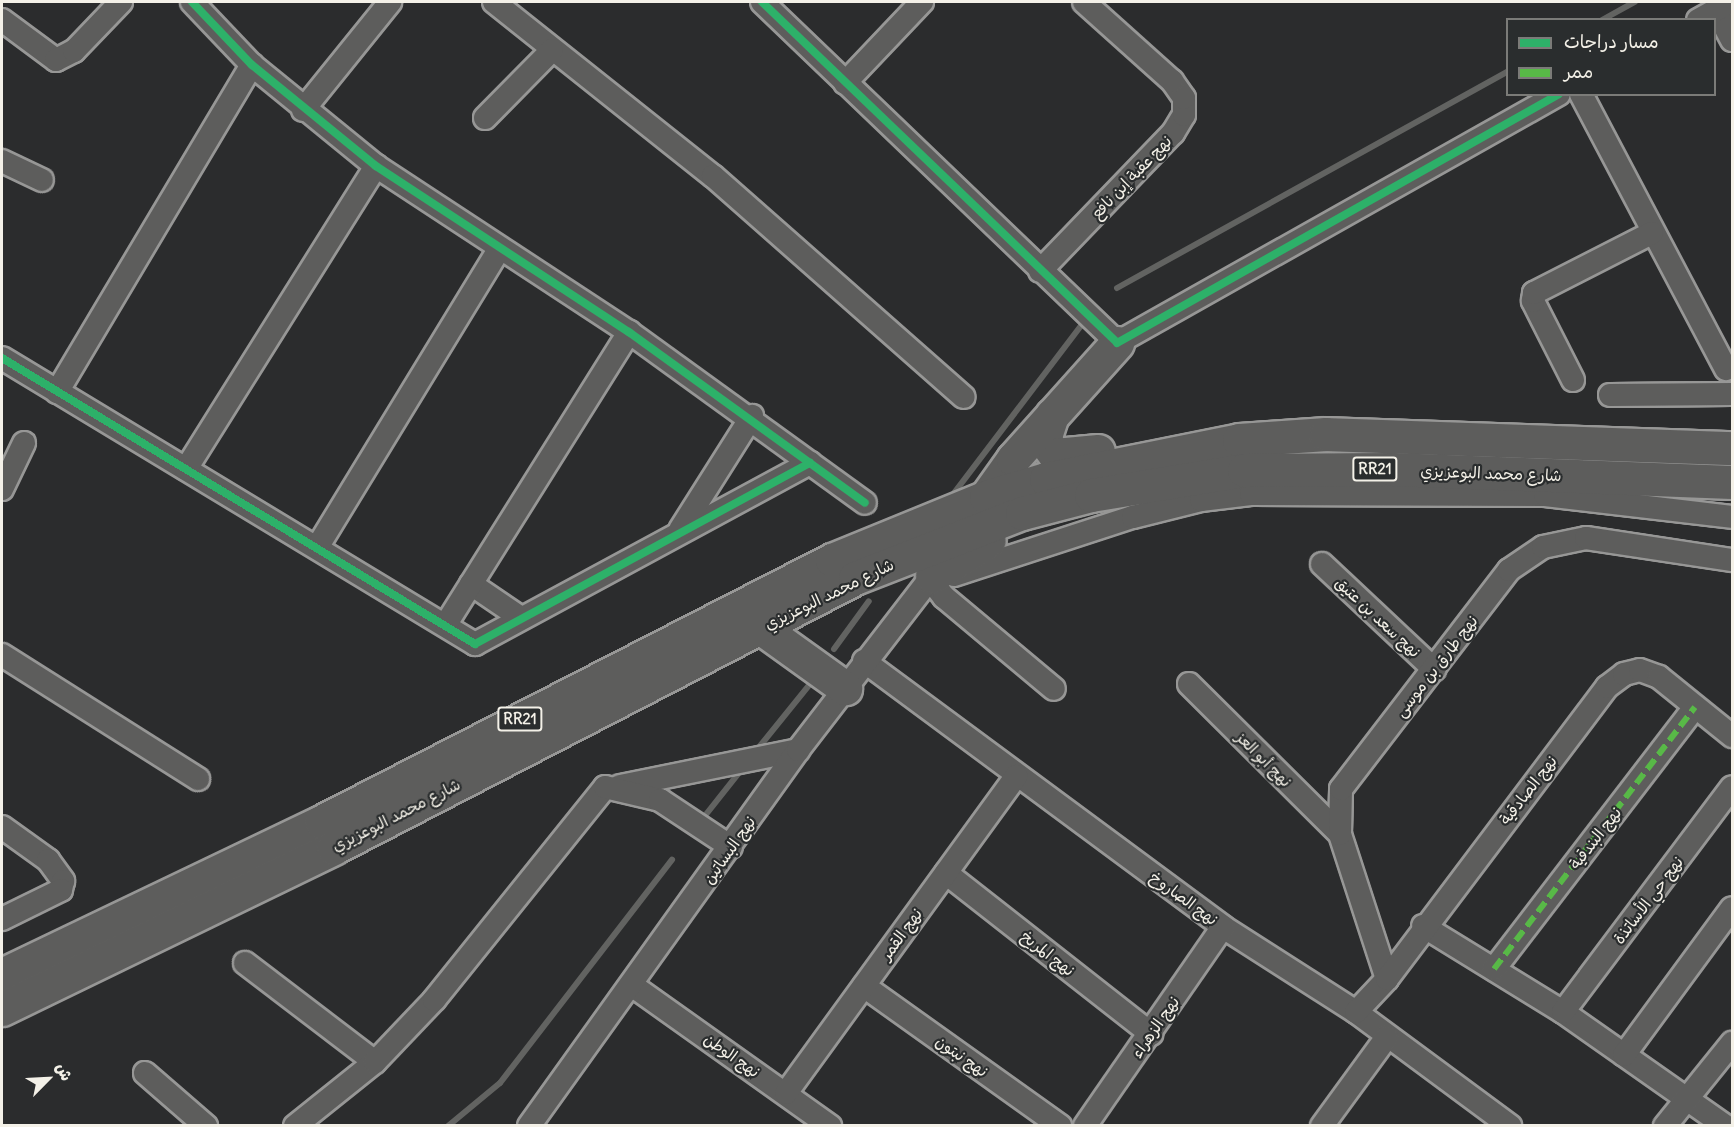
<!DOCTYPE html>
<meta charset="utf-8">
<style>
body{margin:0}
#map{position:relative;width:1734px;height:1127px;overflow:hidden;background:#2b2c2d;font-family:Delius,"Playpen Sans Arabic",sans-serif}
div>[style]{position:absolute}
.stream>*{height:6px;margin:-3px;padding:0 3px;transform-origin:3px;border-radius:3px;background:#626361}
.roads{filter:drop-shadow(2px 0 #979796) drop-shadow(-2px 0 #979796) drop-shadow(0 2px #979796) drop-shadow(0 -2px #979796)}
.minor>*{height:22px;margin:-11px;padding:0 11px;transform-origin:11px;border-radius:11px;background:#5d5d5c}
.highway>*{height:33px;margin:-16.5px;padding:0 16.5px;transform-origin:16.5px;border-radius:16.5px;background:#5d5d5c}
.quiet>*{height:6px;margin-top:-3px;transform-origin:0;background:repeating-linear-gradient(90deg,#58b947 0 12px,transparent 0 18px)}
.cycleway>*{height:8px;margin:-4px;padding:0 4px;transform-origin:4px;border-radius:4px;background:#2db169}
span{translate:-50% -50%;white-space:nowrap;text-align:center;line-height:1.15;-webkit-text-stroke:4.5px #2a2d2e;paint-order:stroke}
.shield-label span{padding:2px 4px;background:#2a2d2e;border:2px solid;border-radius:4px;-webkit-text-stroke-width:0}
.shield-label{font-size:15px;color:#f4f1e8;font-weight:700}
.street-label{font-size:16px;color:#f4f1e8}
.frame{position:absolute;inset:0;border:3px solid #f4f1e8;pointer-events:none}
.legend{position:absolute;left:1506px;top:18px;width:210px;height:78px;box-sizing:border-box;background:#2a2d2e;border:2px solid #7b7b78;margin:0;padding:8px 10px;list-style:none;font-size:18px;color:#f4f1e8}
.legend li{display:flex;align-items:center;gap:12px;height:30px}
.legend b{width:30px;border:2px solid #7b7b78}
.north{position:absolute;left:18px;top:1049px;width:60px;height:60px;-webkit-text-stroke:4px #2a2d2e;paint-order:stroke;rotate:66deg;font-size:16px;font-weight:700;line-height:24px;text-align:center;color:#f4f1e8}
.north::after{content:'';display:block;margin:auto;width:21px;height:27px;background:#f4f1e8;clip-path:polygon(50% 0,100% 100%,50% 72%,0 100%)}
</style>
<div id="map">
<div class="stream">
<div style="left:1602px;top:20px;width:38px;rotate:-29deg"></div>
<div style="left:1117px;top:288px;width:447px;rotate:-29deg"></div>
<div style="left:951px;top:497px;width:220px;rotate:-52.8deg"></div>
<div style="left:834px;top:649px;width:59px;rotate:-53.9deg"></div>
<div style="left:756px;top:751px;width:92px;rotate:-51.1deg"></div>
<div style="left:700px;top:822px;width:68px;rotate:-51.6deg"></div>
<div style="left:448px;top:1126px;width:67px;rotate:-39.6deg"></div>
<div style="left:500px;top:1083px;width:282px;rotate:-52.4deg"></div>
</div>
<div class="roads">
<div class="minor">
<div style="left:192px;top:2px;width:87px;rotate:46.4deg"></div>
<div style="left:252px;top:65px;width:160px;rotate:39.2deg"></div>
<div style="left:376px;top:166px;width:303px;rotate:33.3deg"></div>
<div style="left:629px;top:332px;width:291px;rotate:35.9deg"></div>
<div style="left:494px;top:2px;width:280px;rotate:38.5deg"></div>
<div style="left:713px;top:176px;width:334px;rotate:41.4deg"></div>
<div style="left:762px;top:2px;width:492px;rotate:43.8deg"></div>
<div style="left:1117px;top:343px;width:507px;rotate:-29.39deg"></div>
<div style="left:1716px;top:10px;width:34px;rotate:62deg"></div>
<div style="left:2px;top:20px;width:67px;rotate:36.5deg"></div>
<div style="left:56px;top:60px;width:20px;rotate:-27deg"></div>
<div style="left:74px;top:51px;width:68px;rotate:-46.2deg"></div>
<div style="left:1698px;top:20px;width:38px;rotate:-29deg"></div>
<div style="left:845px;top:83px;width:112px;rotate:-46.5deg"></div>
<div style="left:1581px;top:94px;width:311px;rotate:62.2deg"></div>
<div style="left:303px;top:110px;width:139px;rotate:-51.1deg"></div>
<div style="left:485px;top:118px;width:95px;rotate:-45.4deg"></div>
<div style="left:2px;top:161px;width:44px;rotate:25.4deg"></div>
<div style="left:1040px;top:271px;width:192px;rotate:-46.1deg"></div>
<div style="left:1173px;top:133px;width:21px;rotate:-59deg"></div>
<div style="left:1184px;top:115px;width:17px;rotate:-90deg"></div>
<div style="left:1184px;top:98px;width:21px;rotate:-125deg"></div>
<div style="left:1172px;top:81px;width:118px;rotate:-138.1deg"></div>
<div style="left:2px;top:358px;width:553px;rotate:31.16deg"></div>
<div style="left:475px;top:644px;width:381px;rotate:-28.4deg"></div>
<div style="left:1573px;top:380px;width:89px;rotate:-116.9deg"></div>
<div style="left:1533px;top:301px;width:8px;rotate:-83deg"></div>
<div style="left:1534px;top:293px;width:132px;rotate:-27deg"></div>
<div style="left:57px;top:392px;width:381px;rotate:-59.2deg"></div>
<div style="left:1610px;top:395px;width:122px;rotate:-0.5deg"></div>
<div style="left:186px;top:469px;width:358px;rotate:-57.9deg"></div>
<div style="left:2px;top:489px;width:51px;rotate:-64.4deg"></div>
<div style="left:680px;top:530px;width:135px;rotate:-57.7deg"></div>
<div style="left:318px;top:546px;width:348px;rotate:-58.6deg"></div>
<div style="left:1322px;top:564px;width:154px;rotate:43.2deg"></div>
<div style="left:954px;top:575px;width:188px;rotate:-18deg"></div>
<div style="left:1133px;top:517px;width:70px;rotate:-14deg"></div>
<div style="left:1201px;top:500px;width:50px;rotate:-6.8deg"></div>
<div style="left:1251px;top:494px;width:294px;rotate:0.2deg"></div>
<div style="left:1545px;top:495px;width:188px;rotate:6.7deg"></div>
<div style="left:933px;top:583px;width:18px;rotate:52deg"></div>
<div style="left:944px;top:597px;width:143px;rotate:39.9deg"></div>
<div style="left:471px;top:584px;width:60px;rotate:34.2deg"></div>
<div style="left:446px;top:624px;width:345px;rotate:-57.9deg"></div>
<div style="left:2px;top:655px;width:232px;rotate:32.3deg"></div>
<div style="left:864px;top:661px;width:447px;rotate:36.5deg"></div>
<div style="left:1223px;top:927px;width:158px;rotate:32.6deg"></div>
<div style="left:1356px;top:1012px;width:192px;rotate:36.5deg"></div>
<div style="left:1189px;top:684px;width:213px;rotate:44.8deg"></div>
<div style="left:620px;top:786px;width:182px;rotate:-11.4deg"></div>
<div style="left:2px;top:827px;width:57px;rotate:35.7deg"></div>
<div style="left:48px;top:860px;width:26px;rotate:54deg"></div>
<div style="left:63px;top:881px;width:9px;rotate:103deg"></div>
<div style="left:61px;top:890px;width:66px;rotate:153.8deg"></div>
<div style="left:946px;top:873px;width:261px;rotate:38.1deg"></div>
<div style="left:1423px;top:926px;width:164px;rotate:31.6deg"></div>
<div style="left:1563px;top:1012px;width:198px;rotate:35.1deg"></div>
<div style="left:245px;top:963px;width:163px;rotate:37.3deg"></div>
<div style="left:1494px;top:969px;width:330px;rotate:-52.5deg"></div>
<div style="left:1387px;top:979px;width:152px;rotate:-108deg"></div>
<div style="left:1340px;top:834px;width:45px;rotate:-88.7deg"></div>
<div style="left:1341px;top:789px;width:276px;rotate:-52.5deg"></div>
<div style="left:1509px;top:570px;width:41px;rotate:-34.1deg"></div>
<div style="left:1543px;top:547px;width:44px;rotate:-11.8deg"></div>
<div style="left:1586px;top:538px;width:148px;rotate:8.6deg"></div>
<div style="left:633px;top:986px;width:242px;rotate:35.4deg"></div>
<div style="left:864px;top:986px;width:241px;rotate:35.5deg"></div>
<div style="left:1356px;top:1012px;width:45px;rotate:-46.8deg"></div>
<div style="left:1387px;top:979px;width:366px;rotate:-53deg"></div>
<div style="left:1607px;top:687px;width:21px;rotate:-37deg"></div>
<div style="left:1624px;top:674px;width:16px;rotate:-14deg"></div>
<div style="left:1640px;top:670px;width:20px;rotate:20deg"></div>
<div style="left:1659px;top:677px;width:94px;rotate:38.9deg"></div>
<div style="left:1563px;top:1012px;width:281px;rotate:-53.1deg"></div>
<div style="left:1624px;top:1055px;width:182px;rotate:-53.7deg"></div>
<div style="left:145px;top:1073px;width:81px;rotate:41deg"></div>
<div style="left:786px;top:1093px;width:392px;rotate:-54deg"></div>
<div style="left:295px;top:1126px;width:102px;rotate:-38.7deg"></div>
<div style="left:375px;top:1062px;width:86px;rotate:-46.4deg"></div>
<div style="left:434px;top:1000px;width:273px;rotate:-51.2deg"></div>
<div style="left:605px;top:787px;width:57px;rotate:13.3deg"></div>
<div style="left:660px;top:800px;width:85px;rotate:33.5deg"></div>
<div style="left:529px;top:1126px;width:462px;rotate:-54.4deg"></div>
<div style="left:798px;top:750px;width:220px;rotate:-52.4deg"></div>
<div style="left:1085px;top:1126px;width:242px;rotate:-55.3deg"></div>
<div style="left:1322px;top:1126px;width:110px;rotate:-53.9deg"></div>
<div style="left:1665px;top:1126px;width:107px;rotate:-51.1deg"></div>
</div>
<div class="highway">
<div style="left:1052px;top:415px;width:26px;rotate:108deg"></div>
<div style="left:1044px;top:440px;width:19px;rotate:54deg"></div>
<div style="left:1055px;top:455px;width:43px;rotate:-5.3deg"></div>
<div style="left:986px;top:497px;width:47px;rotate:-54.6deg"></div>
<div style="left:1013px;top:459px;width:156px;rotate:-48.1deg"></div>
<div style="left:932px;top:576px;width:67px;rotate:-32.3deg"></div>
<div style="left:760px;top:627px;width:105px;rotate:35.7deg"></div>
<div style="left:2px;top:975px;width:354px;rotate:-25.6deg"></div>
<div style="left:321px;top:822px;width:574px;rotate:-27.15deg"></div>
<div style="left:832px;top:560px;width:166px;rotate:-22.2deg"></div>
<div style="left:986px;top:497px;width:63px;rotate:-16.7deg"></div>
<div style="left:1046px;top:479px;width:197px;rotate:-11.4deg"></div>
<div style="left:1239px;top:440px;width:87px;rotate:-3.9deg"></div>
<div style="left:1326px;top:434px;width:406px;rotate:2deg"></div>
<div style="left:2px;top:1009px;width:368px;rotate:-25.9deg"></div>
<div style="left:333px;top:848px;width:588px;rotate:-27.35deg"></div>
<div style="left:855px;top:578px;width:179px;rotate:-21.3deg"></div>
<div style="left:1022px;top:513px;width:71px;rotate:-14.6deg"></div>
<div style="left:1091px;top:495px;width:155px;rotate:-9.3deg"></div>
<div style="left:1244px;top:470px;width:148px;rotate:-0.4deg"></div>
<div style="left:1392px;top:469px;width:340px;rotate:2.2deg"></div>
</div>
</div>
<div class="quiet">
<div style="left:1494px;top:969px;width:330px;rotate:-52.5deg"></div>
</div>
<div class="cycleway">
<div style="left:192px;top:2px;width:87px;rotate:46.4deg"></div>
<div style="left:252px;top:65px;width:160px;rotate:39.2deg"></div>
<div style="left:376px;top:166px;width:303px;rotate:33.3deg"></div>
<div style="left:629px;top:332px;width:291px;rotate:35.9deg"></div>
<div style="left:762px;top:2px;width:492px;rotate:43.8deg"></div>
<div style="left:1117px;top:343px;width:507px;rotate:-29.39deg"></div>
<div style="left:2px;top:358px;width:553px;rotate:31.16deg"></div>
<div style="left:475px;top:644px;width:381px;rotate:-28.4deg"></div>
</div>
<div class="shield-label">
<span style="left:1375px;top:469px">RR21</span>
<span style="left:520px;top:719px">RR21</span>
</div>
<div class="street-label">
<span style="left:1131px;top:177px;rotate:-46deg">نهج عقبة إبن نافع</span>
<span style="left:1491px;top:473px;rotate:2deg">شارع محمد البوعزيزي</span>
<span style="left:829px;top:594px;rotate:-26deg">شارع محمد البوعزيزي</span>
<span style="left:1378px;top:617px;rotate:43deg">نهج سعد بن عتيق</span>
<span style="left:1436px;top:666px;rotate:-52deg">نهج طارق بن موسى</span>
<span style="left:1264px;top:759px;rotate:45deg">نهج أبو العز</span>
<span style="left:1528px;top:790px;rotate:-52deg">نهج الصادقية</span>
<span style="left:396px;top:815px;rotate:-27deg">شارع محمد البوعزيزي</span>
<span style="left:1595px;top:838px;rotate:-52deg">نهج البندقية</span>
<span style="left:729px;top:850px;rotate:-55deg">نهج البساتين</span>
<span style="left:1184px;top:898px;rotate:36deg">نهج الصاروخ</span>
<span style="left:1648px;top:900px;rotate:-53deg">نهج حي الأساتذة</span>
<span style="left:901px;top:934px;rotate:-54deg">نهج القمر</span>
<span style="left:1048px;top:953px;rotate:38deg">نهج المريخ</span>
<span style="left:1155px;top:1027px;rotate:-55deg">نهج الزهراء</span>
<span style="left:732px;top:1055px;rotate:35deg">نهج الوطن</span>
<span style="left:962px;top:1056px;rotate:35deg">نهج نبتون</span>
</div>
<div class="frame"></div>
<ul class="legend">
<li><b style="height:8px;background:#2db169"></b>مسار دراجات</li>
<li><b style="height:8px;background:#58b947"></b>ممر</li>
</ul>
<div class="north">ش</div>
</div>
